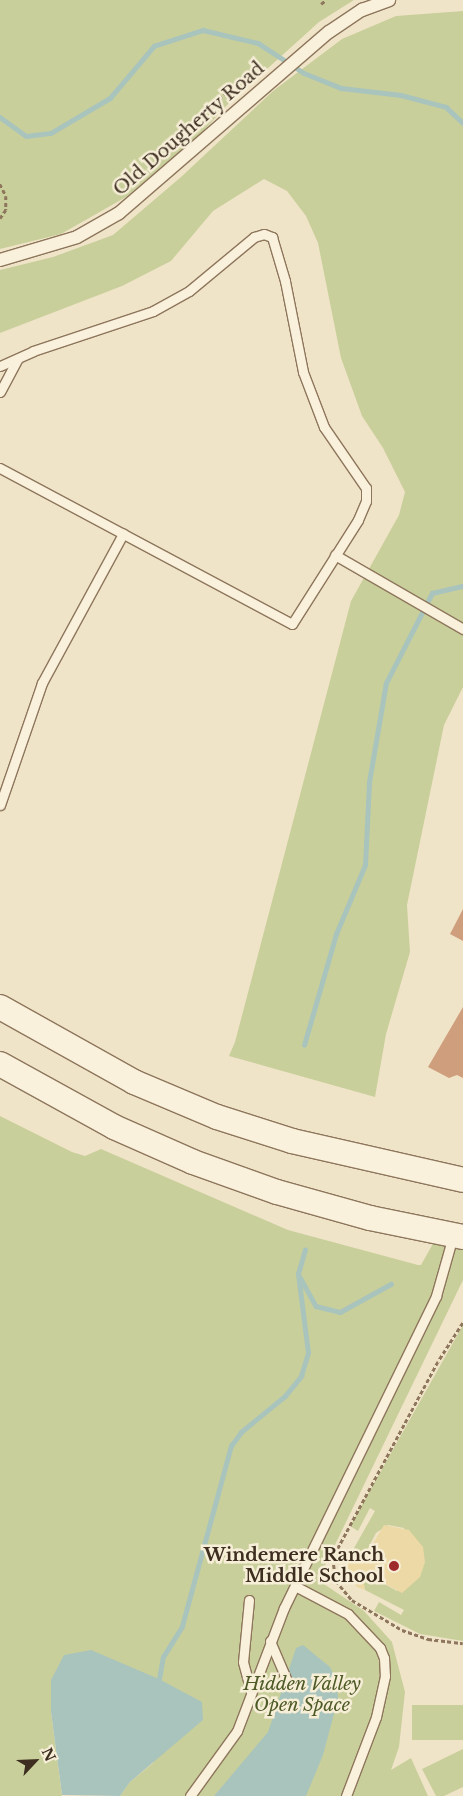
<!DOCTYPE html>
<style>
body{margin:0}
#map{position:relative;width:463px;height:1796px;overflow:hidden;background:#f0e4c8;font-family:"Libre Baskerville",serif}
div>[style]{position:absolute}
.green>*{inset:0;background:#c9cf9b;transform-origin:0 0}
.sand>*{inset:0;background:#ecd9a5}
.water>*{inset:0;background:#a9c4bc}
.stream>*{height:4.5px;margin:-2.25px;padding:0 2.25px;transform-origin:2.25px;border-radius:2.25px;background:#a9c4bc}
.building>*{inset:0;background:#cf9f7d}
.path>*{height:2.5px;margin-top:-1.25px;transform-origin:0;background:repeating-linear-gradient(90deg,#8d765c 0 4px,transparent 0 6.5px)}
.roads{filter:drop-shadow(1px 0 #8d765c) drop-shadow(-1px 0 #8d765c) drop-shadow(0 1px #8d765c) drop-shadow(0 -1px #8d765c)}
.service>*{height:9px;margin:-4.5px;padding:0 4.5px;transform-origin:4.5px;border-radius:4.5px;background:#faf1dc}
.pedestrian>*{height:12px;margin:-6px;padding:0 6px;transform-origin:6px;border-radius:6px;background:#faf1dc}
.secondary>*{height:24px;margin:-12px;padding:0 12px;transform-origin:12px;border-radius:12px;background:#faf1dc}
.dots>*{width:14px;height:14px;translate:-50% -50%;box-sizing:border-box;border:2px solid #f7eed8;border-radius:50%}
span{translate:-50% -50%;white-space:nowrap;text-align:center;line-height:1.15;-webkit-text-stroke:5px #f7eed8;paint-order:stroke}
.street-label{font-size:18px;color:#3d2e20}
.poi-label{font-size:18px;color:#3d2e20;font-weight:700}
.right{translate:-100% -50%;text-align:right}
.park-label{font-size:18px;color:#4d5a26;font-style:italic}
.north{position:absolute;left:10px;top:1736px;width:50px;height:50px;-webkit-text-stroke:4px #f7eed8;paint-order:stroke;rotate:65deg;font-size:14px;font-weight:700;line-height:20px;text-align:center;color:#3d2e20}
.north::after{content:'';display:block;margin:auto;width:18px;height:22px;background:#3d2e20;clip-path:polygon(50% 0,100% 100%,50% 72%,0 100%)}
</style>
<div id="map">
<div class="green">
<div style="clip-path:polygon(0 0,354px 0,319px 22px,225px 107px,198px 137px,126px 197px,61px 234px,0 249px)"></div>
<div style="clip-path:polygon(463px 11px,463px 687px,444px 725px,407px 905px,410px 952px,386px 1034px,375px 1097px,229px 1056px,235px 1042px,351px 601px,399px 515px,405px 492px,383px 448px,362px 416px,341px 358px,318px 243px,306px 216px,287px 191px,264px 179px,213px 211px,171px 261px,122px 286px,0 333px,0 270px,53px 257px,113px 235px,181px 177px,273px 91px,342px 39px,396px 16px)"></div>
<div style="clip-path:polygon(0 1116px,72px 1152px,85px 1156px,101px 1149px,288px 1230px,418px 1265px,421px 1265px,440px 1231px,463px 1237px,463px 1280px,318px 1580px,364px 1611px,392px 1642px,405px 1692px,399px 1747px,391px 1770px,411px 1758px,428px 1796px,120px 1796px,130px 1782px,153px 1763px,189px 1696px,131px 1668px,51px 1712px,62px 1796px,0 1796px)"></div>
<div style="clip-path:polygon(463px 1325px,463px 1641px,420px 1634px,374px 1611px,379px 1602px,401px 1615px,404px 1610px,365px 1590px,363px 1580px,369px 1575px,397px 1591px,404px 1528px,388px 1525px,376px 1533px,363px 1558px,357px 1555px,354px 1548px,375px 1511px,370px 1508px,358px 1531px,350px 1526px)"></div>
<div style="left:463px;top:1705px;width:35px;height:51px;rotate:90deg"></div>
<div style="clip-path:polygon(463px 1749px,463px 1787px,444px 1796px,436px 1796px,422px 1769px)"></div>
</div>
<div class="sand">
<div style="clip-path:polygon(384px 1525px,409px 1530px,423px 1547px,425px 1562px,420px 1577px,402px 1593px,369px 1575px,363px 1580px,365px 1590px,357px 1587px,345px 1572px,350px 1552px,354px 1548px,357px 1555px,365px 1557px)"></div>
</div>
<div class="water">
<div style="clip-path:polygon(303px 1645px,330px 1667px,337px 1682px,338px 1699px,323px 1755px,306px 1796px,214px 1796px,268px 1732px,296px 1648px)"></div>
<div style="clip-path:polygon(91px 1650px,159px 1679px,202px 1702px,203px 1720px,130px 1782px,120px 1796px,62px 1795px,51px 1712px,51px 1680px,64px 1655px)"></div>
</div>
<div class="stream">
<div style="left:0;top:117px;width:32px;rotate:36deg"></div>
<div style="left:26px;top:136px;width:25px;rotate:-7deg"></div>
<div style="left:51px;top:133px;width:69px;rotate:-30.7deg"></div>
<div style="left:110px;top:98px;width:68px;rotate:-49.8deg"></div>
<div style="left:154px;top:46px;width:52px;rotate:-18.1deg"></div>
<div style="left:203px;top:30px;width:57px;rotate:13.3deg"></div>
<div style="left:258px;top:43px;width:55px;rotate:33.1deg"></div>
<div style="left:304px;top:73px;width:40px;rotate:22deg"></div>
<div style="left:341px;top:88px;width:60px;rotate:6.7deg"></div>
<div style="left:401px;top:95px;width:47px;rotate:14.9deg"></div>
<div style="left:446px;top:107px;width:23px;rotate:43deg"></div>
<div style="left:304px;top:1045px;width:116px;rotate:-73.9deg"></div>
<div style="left:336px;top:934px;width:75px;rotate:-67.2deg"></div>
<div style="left:365px;top:865px;width:83px;rotate:-87.2deg"></div>
<div style="left:369px;top:782px;width:100px;rotate:-80.3deg"></div>
<div style="left:386px;top:683px;width:101px;rotate:-62.9deg"></div>
<div style="left:432px;top:593px;width:32px;rotate:-13deg"></div>
<div style="left:300px;top:1277px;width:33px;rotate:61deg"></div>
<div style="left:316px;top:1306px;width:25px;rotate:14deg"></div>
<div style="left:340px;top:1312px;width:58px;rotate:-28.8deg"></div>
<div style="left:159px;top:1679px;width:22px;rotate:-80deg"></div>
<div style="left:163px;top:1657px;width:36px;rotate:-58deg"></div>
<div style="left:182px;top:1626px;width:187px;rotate:-74.8deg"></div>
<div style="left:231px;top:1446px;width:17px;rotate:-54deg"></div>
<div style="left:241px;top:1432px;width:57px;rotate:-39.3deg"></div>
<div style="left:285px;top:1396px;width:26px;rotate:-51deg"></div>
<div style="left:301px;top:1376px;width:24px;rotate:-73deg"></div>
<div style="left:308px;top:1353px;width:80px;rotate:-97.2deg"></div>
<div style="left:298px;top:1274px;width:25px;rotate:-74deg"></div>
</div>
<div class="building">
<div style="clip-path:polygon(463px 909px,463px 941px,450px 934px)"></div>
<div style="clip-path:polygon(463px 1007px,463px 1078px,457px 1075px,449px 1078px,428px 1067px)"></div>
</div>
<div class="path">
<div style="left:321px;top:4px;width:6px;rotate:-39deg"></div>
<div style="left:200px;top:125px;width:8px;rotate:-90deg"></div>
<div style="left:200px;top:117px;width:41px;rotate:-43deg"></div>
<div style="left:0;top:184px;width:13px;rotate:63deg"></div>
<div style="left:6px;top:196px;width:14px;rotate:90deg"></div>
<div style="left:6px;top:210px;width:11px;rotate:124deg"></div>
<div style="left:463px;top:1323px;width:46px;rotate:122.7deg"></div>
<div style="left:438px;top:1362px;width:222px;rotate:118.2deg"></div>
<div style="left:333px;top:1558px;width:23px;rotate:83deg"></div>
<div style="left:336px;top:1581px;width:25px;rotate:50deg"></div>
<div style="left:352px;top:1600px;width:58px;rotate:31deg"></div>
<div style="left:402px;top:1630px;width:28px;rotate:19deg"></div>
<div style="left:428px;top:1639px;width:35px;rotate:7deg"></div>
</div>
<div class="roads">
<div class="service">
<div style="left:0;top:366px;width:36px;rotate:-24deg"></div>
<div style="left:33px;top:351px;width:126px;rotate:-18.4deg"></div>
<div style="left:153px;top:311px;width:41px;rotate:-29.1deg"></div>
<div style="left:189px;top:291px;width:85px;rotate:-39.7deg"></div>
<div style="left:254px;top:237px;width:10px;rotate:-17deg"></div>
<div style="left:264px;top:234px;width:9px;rotate:21deg"></div>
<div style="left:272px;top:237px;width:46px;rotate:73.5deg"></div>
<div style="left:285px;top:281px;width:93px;rotate:78.8deg"></div>
<div style="left:303px;top:372px;width:59px;rotate:69.1deg"></div>
<div style="left:324px;top:427px;width:74px;rotate:55.5deg"></div>
<div style="left:366px;top:488px;width:13px;rotate:90deg"></div>
<div style="left:366px;top:501px;width:21px;rotate:113deg"></div>
<div style="left:358px;top:520px;width:123px;rotate:122.4deg"></div>
<div style="left:292px;top:624px;width:331px;rotate:-151.9deg"></div>
<div style="left:0;top:392px;width:38px;rotate:-62deg"></div>
<div style="left:335px;top:555px;width:148px;rotate:30deg"></div>
<div style="left:0;top:805px;width:129px;rotate:-71deg"></div>
<div style="left:42px;top:683px;width:170px;rotate:-61.5deg"></div>
<div style="left:295px;top:1586px;width:60px;rotate:27.8deg"></div>
<div style="left:348px;top:1614px;width:47px;rotate:46.7deg"></div>
<div style="left:380px;top:1648px;width:11px;rotate:68deg"></div>
<div style="left:384px;top:1658px;width:18px;rotate:87deg"></div>
<div style="left:385px;top:1676px;width:42px;rotate:102.4deg"></div>
<div style="left:376px;top:1717px;width:85px;rotate:110.8deg"></div>
<div style="left:249px;top:1600px;width:62px;rotate:95.5deg"></div>
<div style="left:243px;top:1662px;width:31px;rotate:75deg"></div>
<div style="left:270px;top:1641px;width:46px;rotate:66.8deg"></div>
<div style="left:190px;top:1796px;width:80px;rotate:-54.1deg"></div>
<div style="left:237px;top:1731px;width:132px;rotate:-69.1deg"></div>
<div style="left:284px;top:1608px;width:347px;rotate:-64deg"></div>
<div style="left:436px;top:1296px;width:62px;rotate:-74.2deg"></div>
</div>
<div class="pedestrian">
<div style="left:0;top:260px;width:80px;rotate:-16.6deg"></div>
<div style="left:77px;top:237px;width:48px;rotate:-29.7deg"></div>
<div style="left:119px;top:213px;width:277px;rotate:-40.8deg"></div>
<div style="left:329px;top:32px;width:40px;rotate:-34deg"></div>
<div style="left:362px;top:10px;width:29px;rotate:-20deg"></div>
</div>
<div class="secondary">
<div style="left:0;top:1007px;width:154px;rotate:29.2deg"></div>
<div style="left:134px;top:1082px;width:90px;rotate:22.9deg"></div>
<div style="left:217px;top:1117px;width:79px;rotate:17.7deg"></div>
<div style="left:292px;top:1141px;width:175px;rotate:12.8deg"></div>
<div style="left:0;top:1064px;width:130px;rotate:28.9deg"></div>
<div style="left:114px;top:1127px;width:86px;rotate:23.9deg"></div>
<div style="left:193px;top:1162px;width:89px;rotate:19.7deg"></div>
<div style="left:277px;top:1192px;width:97px;rotate:15.6deg"></div>
<div style="left:370px;top:1218px;width:95px;rotate:11.5deg"></div>
</div>
</div>
<div class="dots">
<div style="left:394px;top:1566px;background:#9e2a2b"></div>
</div>
<div class="street-label">
<span style="left:189px;top:129px;rotate:-41deg">Old Dougherty Road</span>
</div>
<div class="poi-label">
<span class="right" style="left:384px;top:1566px">Windemere Ranch<br>Middle School</span>
</div>
<div class="park-label">
<span style="left:302px;top:1695px">Hidden Valley<br>Open Space</span>
</div>
<div class="north">N</div>
</div>
